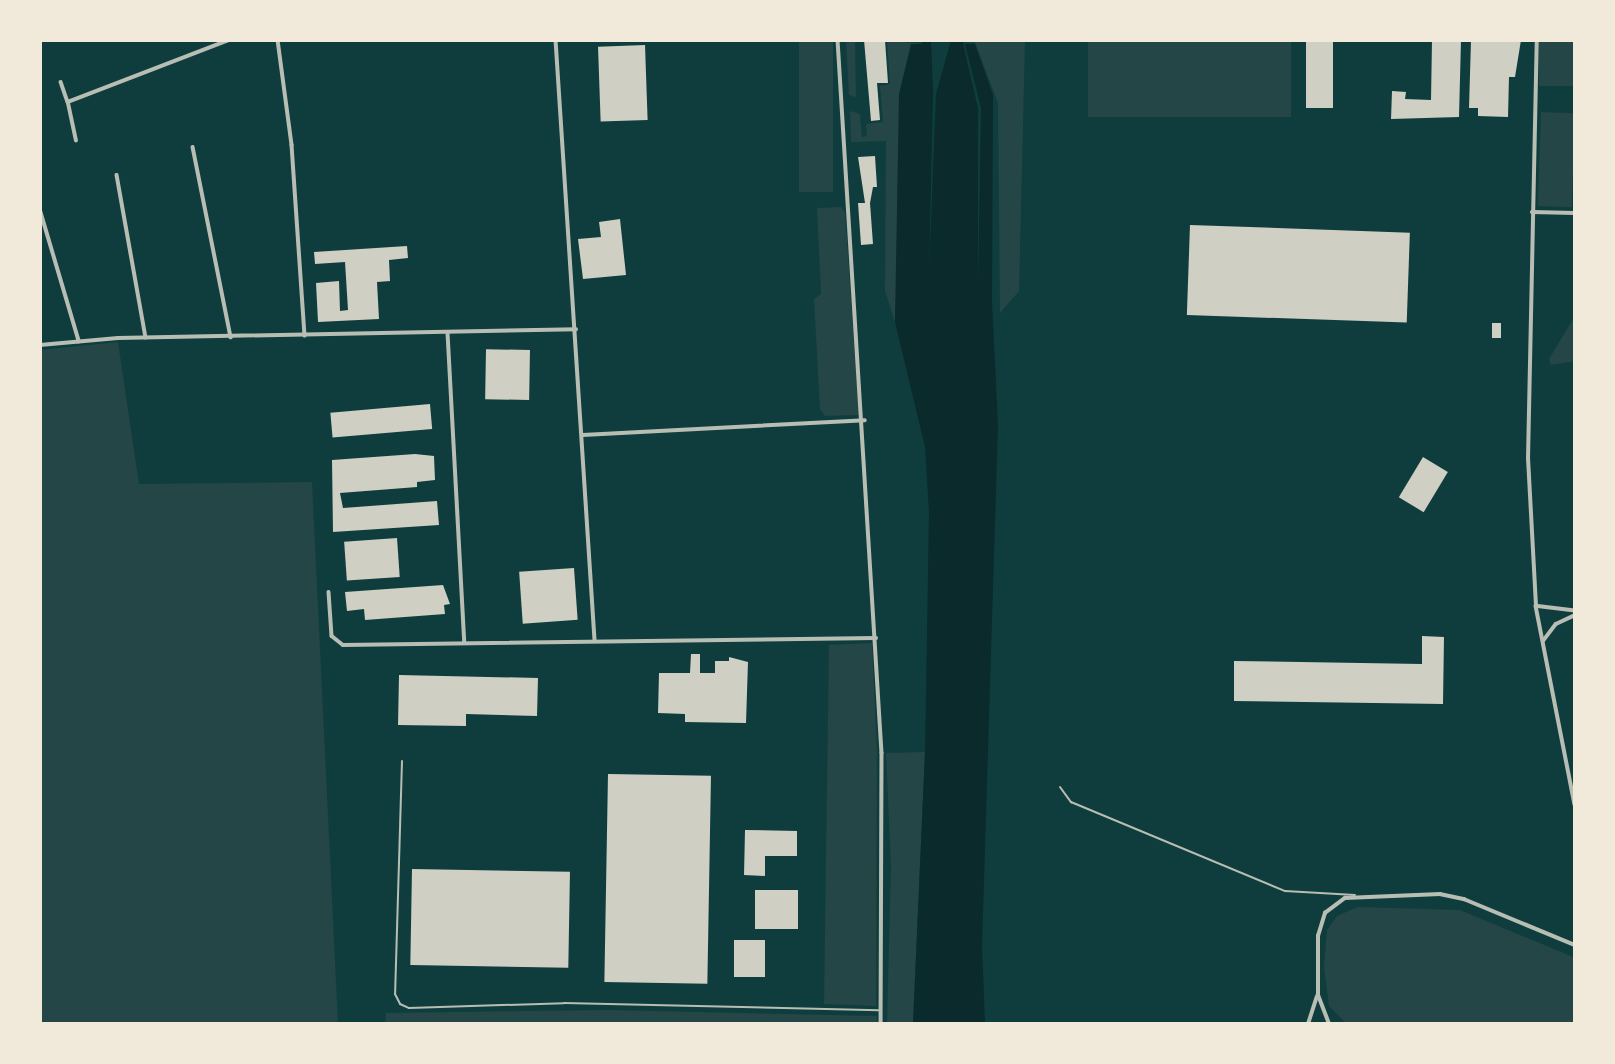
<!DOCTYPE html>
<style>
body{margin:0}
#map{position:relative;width:1615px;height:1064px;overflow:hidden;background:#0f3d3e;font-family:"PT Sans Narrow",sans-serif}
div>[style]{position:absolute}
.green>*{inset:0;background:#244646;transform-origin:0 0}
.water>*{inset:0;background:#0a2a2b}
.building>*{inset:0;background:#cfcfc3;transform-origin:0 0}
.service>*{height:2px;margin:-1px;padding:0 1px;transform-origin:1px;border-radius:1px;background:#b8beb3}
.minor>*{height:3.5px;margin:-1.75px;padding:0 1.75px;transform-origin:1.75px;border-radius:1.75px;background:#b8beb3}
.tertiary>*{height:3.5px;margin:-1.75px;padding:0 1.75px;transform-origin:1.75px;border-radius:1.75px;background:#b8beb3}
span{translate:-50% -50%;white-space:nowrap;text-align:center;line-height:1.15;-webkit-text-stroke:5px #f1e9da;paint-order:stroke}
.frame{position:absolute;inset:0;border:42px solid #f1e9da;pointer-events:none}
</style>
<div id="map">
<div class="green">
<div style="left:799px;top:40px;width:34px;height:152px"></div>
<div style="clip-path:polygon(846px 40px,855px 40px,856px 97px,849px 95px)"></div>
<div style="clip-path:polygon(887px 40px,920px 44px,911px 44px,895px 322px,885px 291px,886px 141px,851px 142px,850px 111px,860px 114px,862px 137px,867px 136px,866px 124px,883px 122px,880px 86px,890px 84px)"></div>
<div style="clip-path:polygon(974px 40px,1025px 40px,1019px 291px,1000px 313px,998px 103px)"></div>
<div style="left:1088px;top:40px;width:203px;height:77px"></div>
<div style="left:1539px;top:40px;width:36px;height:46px"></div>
<div style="left:1541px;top:112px;width:34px;height:94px;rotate:2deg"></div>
<div style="clip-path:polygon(841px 207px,845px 212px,859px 415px,825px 416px,820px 409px,814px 299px,821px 294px,817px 208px)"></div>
<div style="clip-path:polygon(1575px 316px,1575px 361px,1551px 365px,1549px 359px)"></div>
<div style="clip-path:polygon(118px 342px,139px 484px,312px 482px,338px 1024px,40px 1024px,40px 350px)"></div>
<div style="clip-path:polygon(872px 643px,877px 750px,876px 1006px,824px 1004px,829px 645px)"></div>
<div style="clip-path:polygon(925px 752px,913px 1024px,887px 1024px,891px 866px,886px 753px)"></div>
<div style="clip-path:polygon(1358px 907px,1460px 910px,1573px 957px,1575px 1024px,1347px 1024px,1329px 1006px,1324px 967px,1327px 930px,1337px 916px)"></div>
<div style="clip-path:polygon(609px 1010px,877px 1016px,877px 1024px,385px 1024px,386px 1013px)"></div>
</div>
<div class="water">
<div style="clip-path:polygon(922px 40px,931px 40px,933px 92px,929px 273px,936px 94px,951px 40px,965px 40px,963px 44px,978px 108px,978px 288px,981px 108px,965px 44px,975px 44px,993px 95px,992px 301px,998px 425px,982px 946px,985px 1024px,913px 1024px,925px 752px,929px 512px,925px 447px,895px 322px,899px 94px,911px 44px,922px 44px)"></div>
</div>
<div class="building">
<div style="clip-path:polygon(864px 40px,885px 40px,888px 83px,877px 83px,880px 120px,871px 121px)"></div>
<div style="left:1306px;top:40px;width:27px;height:68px"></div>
<div style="clip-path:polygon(1432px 40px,1461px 40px,1459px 117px,1391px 119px,1392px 91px,1406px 92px,1405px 99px,1431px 100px)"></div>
<div style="clip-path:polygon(1471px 40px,1521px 40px,1515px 77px,1509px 77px,1508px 117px,1478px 116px,1478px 108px,1469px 108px)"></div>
<div style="left:645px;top:45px;width:75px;height:47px;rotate:88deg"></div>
<div style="clip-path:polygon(875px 156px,877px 187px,873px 187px,870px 203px,873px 244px,861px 245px,858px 203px,865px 203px,858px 157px)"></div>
<div style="clip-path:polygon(620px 219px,626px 275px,583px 279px,578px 239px,601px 237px,599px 222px)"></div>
<div style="left:1190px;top:225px;width:220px;height:90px;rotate:2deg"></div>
<div style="clip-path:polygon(407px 246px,408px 258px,389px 260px,390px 281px,377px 282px,379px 319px,318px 322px,316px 283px,339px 281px,340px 311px,348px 310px,345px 262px,315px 264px,314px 252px)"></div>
<div style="left:1492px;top:323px;width:9px;height:15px"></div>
<div style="left:530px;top:350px;width:50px;height:44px;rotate:91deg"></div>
<div style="left:430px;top:404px;width:25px;height:100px;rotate:85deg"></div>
<div style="clip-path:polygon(415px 454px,434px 456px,435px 480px,417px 482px,417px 487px,340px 493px,343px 508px,437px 501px,439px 525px,333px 532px,332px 460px)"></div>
<div style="left:1423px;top:457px;width:29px;height:47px;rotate:31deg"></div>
<div style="left:397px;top:538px;width:39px;height:53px;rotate:86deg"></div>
<div style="left:574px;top:568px;width:52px;height:55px;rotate:86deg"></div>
<div style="clip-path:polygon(443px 585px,450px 604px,444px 605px,445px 614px,365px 620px,364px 609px,347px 611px,345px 592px)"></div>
<div style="clip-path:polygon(1422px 636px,1444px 637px,1443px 704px,1234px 701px,1234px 661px,1422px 664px)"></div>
<div style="clip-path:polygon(691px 654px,700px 654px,700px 673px,715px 673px,715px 661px,729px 661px,729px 657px,748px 662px,746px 723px,685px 722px,685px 714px,658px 713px,659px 673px,690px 673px)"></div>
<div style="clip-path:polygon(399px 675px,538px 678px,537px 716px,466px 714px,466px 726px,398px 725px)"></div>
<div style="left:608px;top:774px;width:103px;height:208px;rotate:1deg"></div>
<div style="clip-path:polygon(745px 830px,797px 831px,797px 856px,765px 856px,765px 876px,744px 875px)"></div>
<div style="left:412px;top:869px;width:158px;height:96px;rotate:1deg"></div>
<div style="left:755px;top:890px;width:43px;height:39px"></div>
<div style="left:734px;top:940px;width:31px;height:37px"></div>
</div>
<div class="service">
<div style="left:402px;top:761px;width:233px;rotate:91.7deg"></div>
<div style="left:395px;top:994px;width:11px;rotate:63deg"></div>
<div style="left:400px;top:1004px;width:10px;rotate:24deg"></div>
<div style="left:409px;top:1008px;width:155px;rotate:-1.8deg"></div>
<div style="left:564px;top:1003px;width:315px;rotate:1.3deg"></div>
<div style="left:1060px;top:787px;width:19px;rotate:54deg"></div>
<div style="left:1071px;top:802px;width:232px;rotate:22.6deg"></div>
<div style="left:1285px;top:891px;width:70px;rotate:3.3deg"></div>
</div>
<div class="minor">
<div style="left:278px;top:40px;width:106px;rotate:82.4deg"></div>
<div style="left:292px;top:145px;width:191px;rotate:86.1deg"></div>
<div style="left:556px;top:40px;width:601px;rotate:86.28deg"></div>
<div style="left:61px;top:82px;width:21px;rotate:71deg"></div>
<div style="left:76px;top:141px;width:40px;rotate:-102deg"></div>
<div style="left:68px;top:102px;width:173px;rotate:-21.1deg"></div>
<div style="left:193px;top:147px;width:194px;rotate:78.7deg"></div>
<div style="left:117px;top:175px;width:165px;rotate:79.9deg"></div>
<div style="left:40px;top:209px;width:138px;rotate:73.5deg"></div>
<div style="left:1532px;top:212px;width:43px;rotate:1.3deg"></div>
<div style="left:448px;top:333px;width:310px;rotate:86.9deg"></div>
<div style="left:40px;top:345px;width:78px;rotate:-5.1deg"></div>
<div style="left:118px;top:338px;width:458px;rotate:-1.1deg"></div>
<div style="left:583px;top:435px;width:282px;rotate:-3deg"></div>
<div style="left:329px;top:592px;width:44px;rotate:86.1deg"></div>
<div style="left:332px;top:636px;width:14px;rotate:39deg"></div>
<div style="left:343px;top:645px;width:533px;rotate:-0.75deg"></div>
<div style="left:1536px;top:606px;width:147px;rotate:-93.1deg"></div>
<div style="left:1528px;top:459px;width:419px;rotate:-88.8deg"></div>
</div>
<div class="tertiary">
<div style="left:838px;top:40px;width:714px;rotate:86.47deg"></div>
<div style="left:882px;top:753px;width:271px;rotate:90.2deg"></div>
<div style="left:1575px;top:611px;width:39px;rotate:-173deg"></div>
<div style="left:1536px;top:606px;width:202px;rotate:78.9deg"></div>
<div style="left:1543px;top:641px;width:21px;rotate:-53deg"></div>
<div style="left:1556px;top:624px;width:21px;rotate:-25deg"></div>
<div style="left:1308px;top:1024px;width:28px;rotate:-72deg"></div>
<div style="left:1329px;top:1024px;width:31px;rotate:-111deg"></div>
<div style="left:1318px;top:995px;width:59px;rotate:-90deg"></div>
<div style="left:1318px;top:936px;width:24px;rotate:-73deg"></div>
<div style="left:1325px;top:913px;width:25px;rotate:-37deg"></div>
<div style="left:1345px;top:898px;width:95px;rotate:-2.4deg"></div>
<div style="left:1440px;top:894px;width:25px;rotate:12deg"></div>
<div style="left:1464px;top:899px;width:120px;rotate:22.5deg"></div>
</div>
<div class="frame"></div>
</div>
